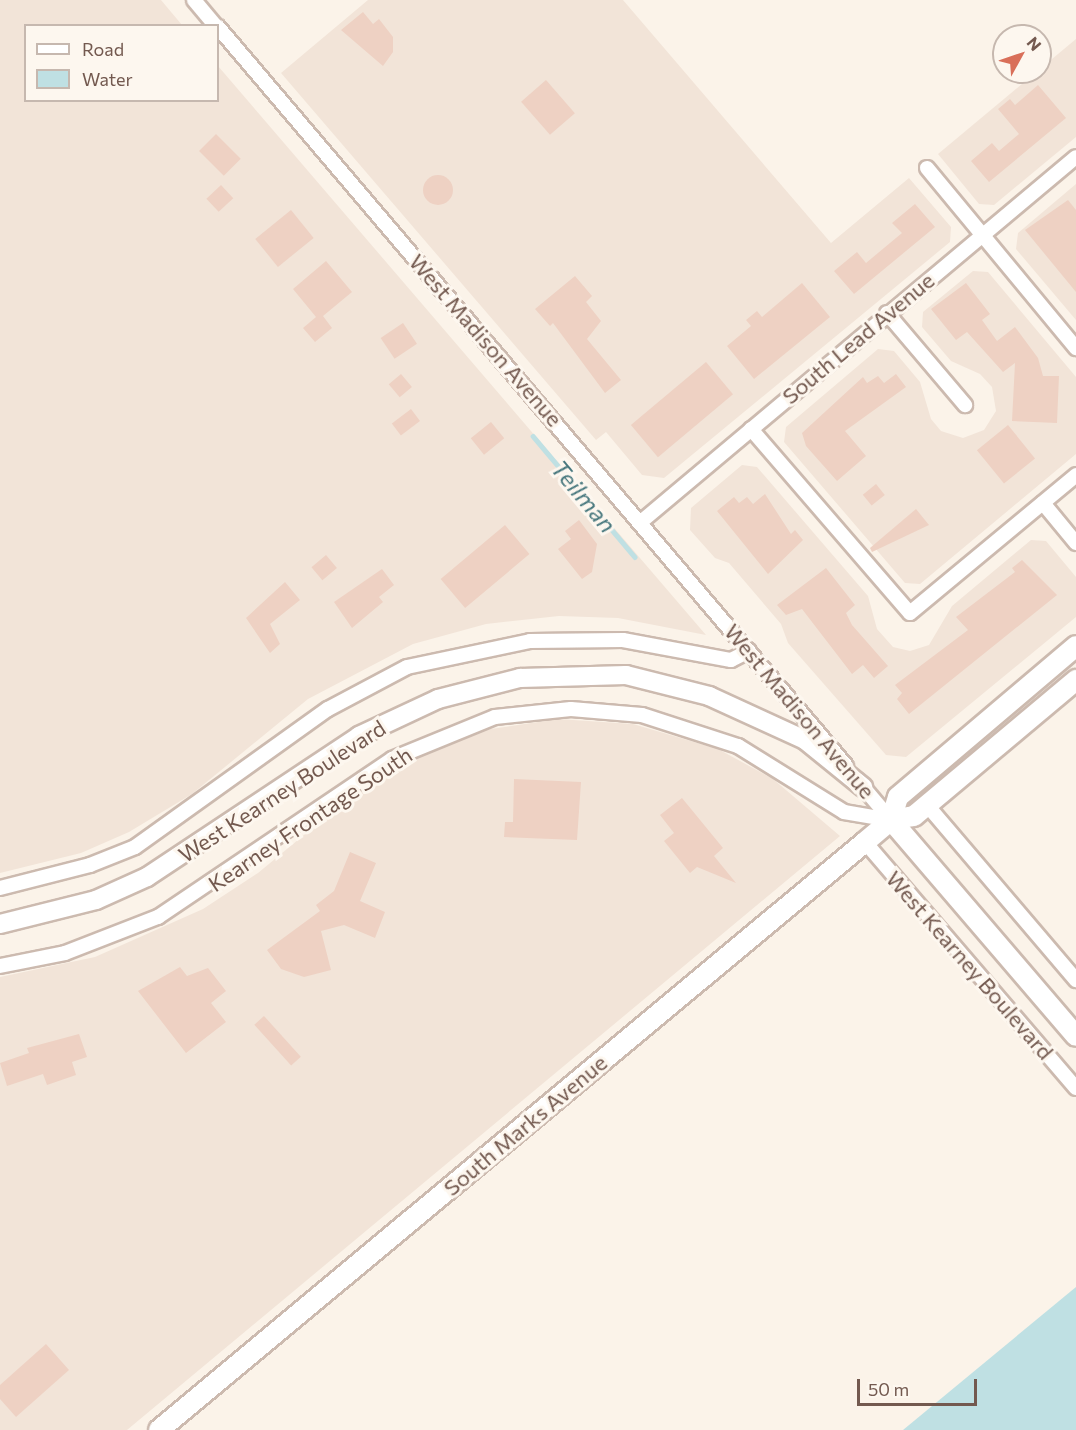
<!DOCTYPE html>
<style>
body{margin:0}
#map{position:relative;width:1076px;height:1430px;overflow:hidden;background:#fbf3e9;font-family:Commissioner,sans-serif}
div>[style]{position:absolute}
.residential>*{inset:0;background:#f2e4d8}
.water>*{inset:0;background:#bfe0e3}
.stream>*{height:4.5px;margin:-2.25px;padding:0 2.25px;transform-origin:2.25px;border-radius:2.25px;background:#bfe0e3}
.building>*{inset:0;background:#eed1c3;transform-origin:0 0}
.round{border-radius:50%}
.roads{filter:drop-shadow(2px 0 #ccbaaf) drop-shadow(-2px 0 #ccbaaf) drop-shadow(0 2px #ccbaaf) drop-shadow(0 -2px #ccbaaf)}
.minor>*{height:14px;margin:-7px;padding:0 7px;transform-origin:7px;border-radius:7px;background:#fff}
.tertiary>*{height:18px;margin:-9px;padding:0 9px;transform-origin:9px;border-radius:9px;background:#fff}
.secondary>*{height:20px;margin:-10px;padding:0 10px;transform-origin:10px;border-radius:10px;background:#fff}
span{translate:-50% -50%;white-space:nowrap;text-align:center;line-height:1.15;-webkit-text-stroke:6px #fdf7ef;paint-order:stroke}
.street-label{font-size:22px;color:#73594f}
.water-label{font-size:24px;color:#47777d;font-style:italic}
.legend{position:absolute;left:24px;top:24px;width:195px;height:78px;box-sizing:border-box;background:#fdf7ef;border:2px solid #c6b8af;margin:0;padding:8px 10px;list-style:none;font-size:18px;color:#73594f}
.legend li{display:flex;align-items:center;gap:12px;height:30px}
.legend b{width:30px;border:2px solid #c6b8af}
.north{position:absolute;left:992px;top:24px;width:60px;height:60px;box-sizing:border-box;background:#fdf7ef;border:2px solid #c6b8af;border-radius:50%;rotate:50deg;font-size:16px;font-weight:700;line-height:24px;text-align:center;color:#73594f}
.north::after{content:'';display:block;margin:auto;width:21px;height:27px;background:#d96f59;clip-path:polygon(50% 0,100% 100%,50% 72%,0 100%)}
.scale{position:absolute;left:857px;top:1379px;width:120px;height:27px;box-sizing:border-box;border:3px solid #73594f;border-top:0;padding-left:8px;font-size:18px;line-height:21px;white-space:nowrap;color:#73594f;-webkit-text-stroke:4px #fdf7ef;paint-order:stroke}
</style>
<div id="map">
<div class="residential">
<div style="clip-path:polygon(0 0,161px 0,182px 25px,26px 26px,26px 100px,218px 100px,218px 66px,706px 635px,618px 618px,559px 616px,486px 624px,413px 644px,308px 699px,192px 794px,129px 832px,81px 853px,0 873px)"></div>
<div style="clip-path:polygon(368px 0,623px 0,831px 243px,909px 178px,951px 227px,950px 242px,664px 478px,642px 475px,606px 432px,596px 440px,281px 73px)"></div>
<div style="clip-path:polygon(1076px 39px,1076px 137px,994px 205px,979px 204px,938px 154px)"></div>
<div style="clip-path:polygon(1076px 184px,1076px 320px,1016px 249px,1018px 233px)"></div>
<div style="clip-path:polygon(973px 271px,988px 272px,1076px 377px,1076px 454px,920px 584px,905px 583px,784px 442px,786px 427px,878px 349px,894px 351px,920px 382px,931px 419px,941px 431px,963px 438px,984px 430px,996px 411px,992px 387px,980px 374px,951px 361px,922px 327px,923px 312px)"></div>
<div style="clip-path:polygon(742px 465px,757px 467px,868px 596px,877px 629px,893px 647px,910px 651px,929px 645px,952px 606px,1031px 540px,1046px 541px,1076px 577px,1076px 617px,906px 757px,886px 755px,788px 643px,781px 624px,729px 563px,715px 558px,690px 530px,691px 508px)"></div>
<div style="clip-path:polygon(558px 719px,633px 724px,718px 749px,773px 779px,840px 836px,127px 1430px,0 1430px,0 977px,95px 957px,203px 909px,258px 873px,363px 786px,406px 760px,484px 730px)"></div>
</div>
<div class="water">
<div style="clip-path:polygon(1076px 1287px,1076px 1430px,903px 1430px)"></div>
</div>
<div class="stream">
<div style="left:533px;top:436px;width:158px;rotate:49.9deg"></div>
</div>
<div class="building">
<div style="clip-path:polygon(363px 12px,373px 24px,379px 19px,393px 37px,393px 52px,383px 66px,341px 30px)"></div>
<div style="left:546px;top:80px;width:44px;height:33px;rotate:49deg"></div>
<div style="clip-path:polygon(1038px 85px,1066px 118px,989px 182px,971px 161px,992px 143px,999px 151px,1019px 134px,998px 109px,1010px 99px,1015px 105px)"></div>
<div style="left:216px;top:134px;width:35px;height:24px;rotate:45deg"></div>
<div class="round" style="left:423px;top:175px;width:30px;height:30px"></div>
<div style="left:221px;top:185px;width:18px;height:20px;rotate:47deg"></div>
<div style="clip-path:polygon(1068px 200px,1076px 210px,1076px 292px,1025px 230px)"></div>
<div style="clip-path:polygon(915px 204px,935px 227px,854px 294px,834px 271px,857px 252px,866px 263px,902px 233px,892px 223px)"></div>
<div style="left:291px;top:210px;width:36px;height:46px;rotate:51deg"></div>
<div style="clip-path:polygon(326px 261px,352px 292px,323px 316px,332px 328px,315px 342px,303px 328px,316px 317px,293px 289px)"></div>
<div style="clip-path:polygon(575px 276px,592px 296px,586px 302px,601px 321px,587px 339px,621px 380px,605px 393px,553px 323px,550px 326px,535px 309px)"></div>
<div style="clip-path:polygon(802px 283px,830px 317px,754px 379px,727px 346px,751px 326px,746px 320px,757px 311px,762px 317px)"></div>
<div style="clip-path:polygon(966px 283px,990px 314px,982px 320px,997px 341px,1015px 327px,1038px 358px,1043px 376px,1059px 376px,1057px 423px,1012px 421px,1015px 363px,1003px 372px,967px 332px,956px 340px,931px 309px)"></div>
<div style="left:403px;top:323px;width:25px;height:27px;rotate:56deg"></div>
<div style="left:706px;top:362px;width:42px;height:98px;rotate:50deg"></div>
<div style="left:401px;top:374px;width:17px;height:16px;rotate:50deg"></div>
<div style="clip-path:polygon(896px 374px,906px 387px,845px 431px,866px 456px,837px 481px,806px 446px,802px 433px,863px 377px,867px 383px,878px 376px,884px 383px)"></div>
<div style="left:411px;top:409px;width:15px;height:24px;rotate:53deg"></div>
<div style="left:491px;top:422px;width:21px;height:26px;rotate:51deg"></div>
<div style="left:1008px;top:425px;width:43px;height:40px;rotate:51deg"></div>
<div style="left:876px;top:484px;width:14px;height:17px;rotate:51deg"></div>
<div style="clip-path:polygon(765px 494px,791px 534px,795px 530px,803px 540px,768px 574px,717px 511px,734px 497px,739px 503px,747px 497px,753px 504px)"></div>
<div style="clip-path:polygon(916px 509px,929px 525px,872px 552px,870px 548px)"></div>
<div style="clip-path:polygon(579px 520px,597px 544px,592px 572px,582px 579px,558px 549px,571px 539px,565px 531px)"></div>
<div style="left:505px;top:525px;width:38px;height:84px;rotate:50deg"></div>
<div style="left:326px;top:555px;width:17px;height:19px;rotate:50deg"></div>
<div style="clip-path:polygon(1022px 560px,1057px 595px,909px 714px,897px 699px,902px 693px,895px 685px,968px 630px,956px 617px,1015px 572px,1012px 568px)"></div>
<div style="clip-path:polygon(826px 568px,855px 605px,846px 613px,852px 625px,888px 666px,874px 678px,863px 665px,852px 674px,802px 609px,786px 615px,777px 605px)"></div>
<div style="clip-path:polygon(382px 569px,394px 585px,379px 597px,383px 602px,352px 628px,334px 602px)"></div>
<div style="clip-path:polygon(285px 582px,300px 600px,270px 624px,280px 644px,270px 653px,246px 618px)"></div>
<div style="clip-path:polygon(514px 779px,581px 782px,577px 840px,504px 837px,505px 822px,513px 822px)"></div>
<div style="clip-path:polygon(682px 798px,723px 848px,714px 856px,736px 883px,697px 867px,690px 873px,664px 841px,674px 833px,660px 815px)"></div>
<div style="clip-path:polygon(350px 852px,376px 863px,360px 901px,385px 912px,375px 938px,344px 925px,321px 931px,331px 970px,304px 977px,281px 969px,267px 950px,320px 911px,316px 905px,334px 891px)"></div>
<div style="clip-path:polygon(180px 967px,187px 976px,208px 968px,226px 991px,211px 1003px,226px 1022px,186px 1053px,138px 991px)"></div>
<div style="left:264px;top:1016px;width:55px;height:13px;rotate:48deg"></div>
<div style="clip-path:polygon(79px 1034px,87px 1057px,72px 1062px,76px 1075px,47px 1085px,43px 1074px,7px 1086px,0 1063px,29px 1053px,27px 1048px)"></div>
<div style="clip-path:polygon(46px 1344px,69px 1370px,16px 1417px,0 1399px,0 1385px)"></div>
</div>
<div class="roads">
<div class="minor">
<div style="left:194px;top:0;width:34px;rotate:50deg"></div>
<div style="left:218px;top:27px;width:970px;rotate:49.64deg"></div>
<div style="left:927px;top:168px;width:234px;rotate:50.4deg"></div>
<div style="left:887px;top:313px;width:121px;rotate:49.7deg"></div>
<div style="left:751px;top:429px;width:243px;rotate:49.2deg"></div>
<div style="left:910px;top:613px;width:216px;rotate:-39.7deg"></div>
<div style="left:1043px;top:503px;width:52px;rotate:50.5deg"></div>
<div style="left:642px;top:521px;width:566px;rotate:-39.99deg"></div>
<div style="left:858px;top:781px;width:51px;rotate:49.8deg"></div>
<div style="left:927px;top:805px;width:230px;rotate:49.6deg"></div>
<div style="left:865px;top:842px;width:324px;rotate:49.4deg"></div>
<div style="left:0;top:888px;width:93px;rotate:-14.3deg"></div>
<div style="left:90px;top:865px;width:48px;rotate:-21.8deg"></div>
<div style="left:135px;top:847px;width:237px;rotate:-35.6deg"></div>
<div style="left:328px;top:709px;width:89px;rotate:-28deg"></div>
<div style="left:407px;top:667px;width:126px;rotate:-11.9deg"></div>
<div style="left:530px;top:641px;width:93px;rotate:-0.6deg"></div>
<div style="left:623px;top:640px;width:110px;rotate:10.5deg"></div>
<div style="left:731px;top:660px;width:20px;rotate:-27deg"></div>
<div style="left:0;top:966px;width:66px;rotate:-11.3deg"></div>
<div style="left:65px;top:953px;width:100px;rotate:-21.2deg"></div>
<div style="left:158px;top:917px;width:282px;rotate:-34deg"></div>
<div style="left:392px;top:759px;width:111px;rotate:-22.2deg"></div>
<div style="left:495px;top:717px;width:76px;rotate:-6deg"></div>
<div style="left:571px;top:709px;width:71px;rotate:4.8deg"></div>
<div style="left:642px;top:715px;width:101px;rotate:17.9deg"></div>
<div style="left:738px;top:746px;width:125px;rotate:31.9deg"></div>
<div style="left:844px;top:812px;width:48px;rotate:9.7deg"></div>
</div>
<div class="tertiary">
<div style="left:0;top:924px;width:99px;rotate:-14deg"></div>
<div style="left:96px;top:900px;width:56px;rotate:-24.3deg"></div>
<div style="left:147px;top:877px;width:255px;rotate:-33.6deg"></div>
<div style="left:359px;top:736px;width:87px;rotate:-25.1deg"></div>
<div style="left:438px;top:699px;width:85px;rotate:-14.4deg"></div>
<div style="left:520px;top:678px;width:106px;rotate:-1.6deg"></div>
<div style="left:626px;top:675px;width:86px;rotate:14.2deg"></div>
<div style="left:709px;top:696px;width:106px;rotate:24.6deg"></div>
<div style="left:805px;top:740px;width:75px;rotate:39deg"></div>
</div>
<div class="secondary">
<div style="left:891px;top:820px;width:284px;rotate:49.4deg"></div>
<div style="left:891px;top:820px;width:24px;rotate:-73deg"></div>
<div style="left:898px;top:797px;width:233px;rotate:-40.3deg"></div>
<div style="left:159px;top:1430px;width:919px;rotate:-39.79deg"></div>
<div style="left:865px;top:842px;width:34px;rotate:-40deg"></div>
<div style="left:891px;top:820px;width:23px;rotate:-10deg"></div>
<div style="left:914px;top:816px;width:212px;rotate:-40deg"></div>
</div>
</div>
<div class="street-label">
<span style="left:858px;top:338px;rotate:-40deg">South Lead Avenue</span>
<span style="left:486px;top:340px;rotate:49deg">West Madison Avenue</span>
<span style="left:800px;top:711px;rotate:50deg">West Madison Avenue</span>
<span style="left:282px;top:791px;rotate:-33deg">West Kearney Boulevard</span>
<span style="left:310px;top:819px;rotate:-34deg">Kearney Frontage South</span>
<span style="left:970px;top:965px;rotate:49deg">West Kearney Boulevard</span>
<span style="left:525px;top:1125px;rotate:-40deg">South Marks Avenue</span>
</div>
<div class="water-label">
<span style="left:584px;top:496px;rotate:50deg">Teilman</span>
</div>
<ul class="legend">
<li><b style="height:8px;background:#fff"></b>Road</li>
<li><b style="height:16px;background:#bfe0e3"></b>Water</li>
</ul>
<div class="north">N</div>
<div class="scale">50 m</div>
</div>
